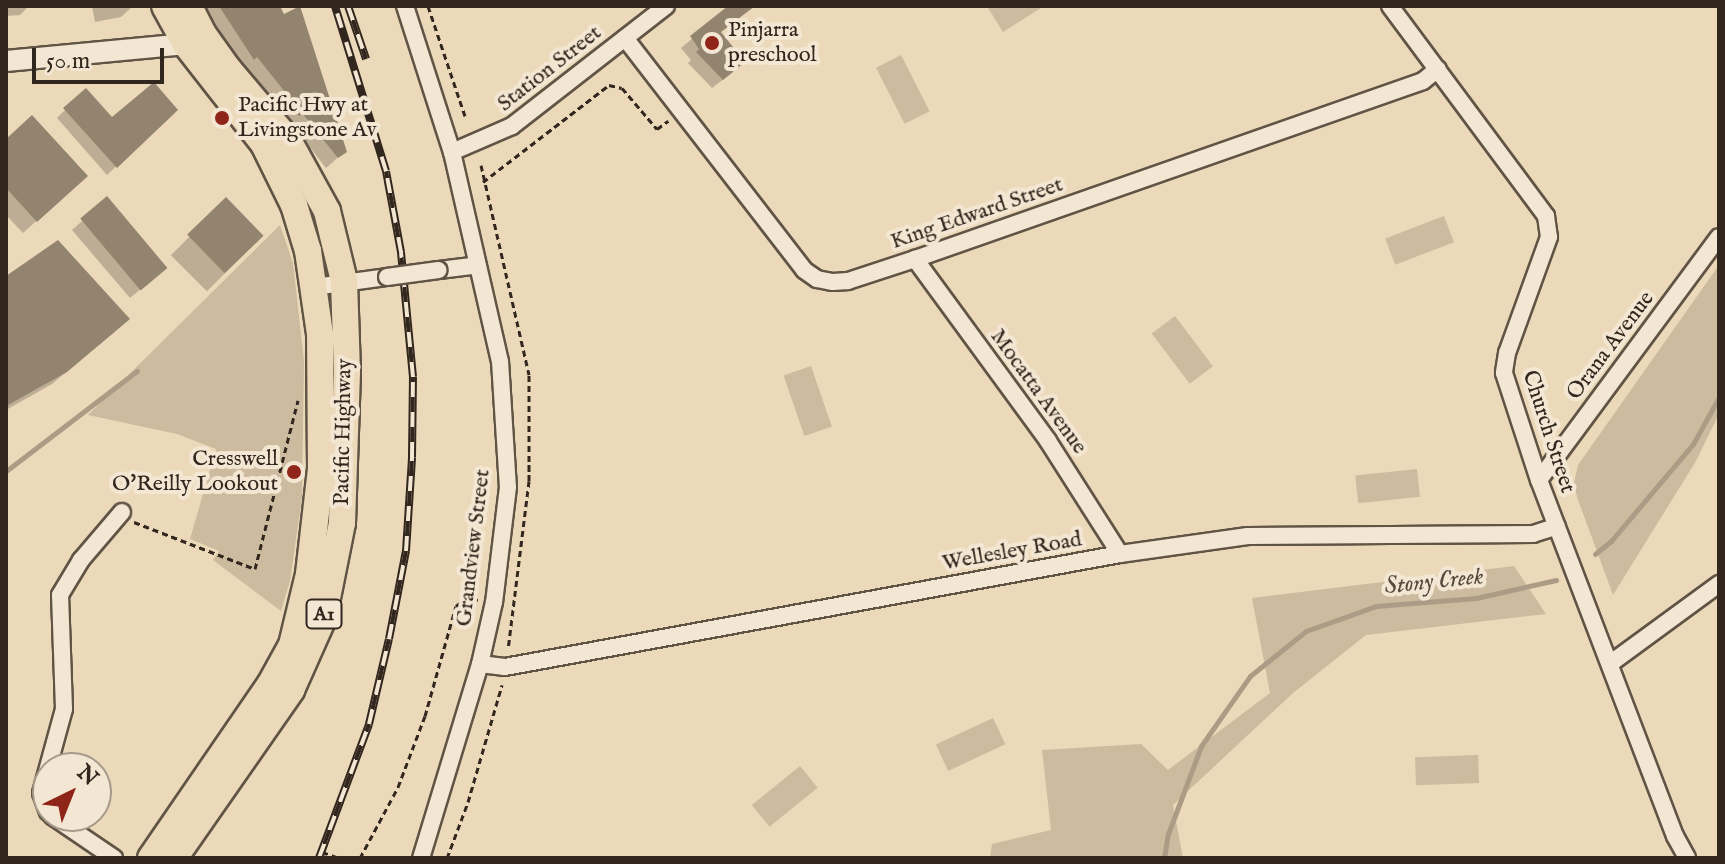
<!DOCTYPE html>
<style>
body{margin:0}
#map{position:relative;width:1725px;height:864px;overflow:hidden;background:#ecd9ba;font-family:"IM FELL English",serif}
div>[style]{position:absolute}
.green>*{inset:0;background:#ccbb9f;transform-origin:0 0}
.shadow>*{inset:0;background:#0003;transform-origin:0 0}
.stream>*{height:5px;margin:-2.5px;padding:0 2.5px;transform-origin:2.5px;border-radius:2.5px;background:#ad9c85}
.building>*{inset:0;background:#93846f;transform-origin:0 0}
.path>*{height:3px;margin-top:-1.5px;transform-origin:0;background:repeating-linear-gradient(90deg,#32271e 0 6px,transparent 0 10px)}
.roads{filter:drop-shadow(2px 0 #605445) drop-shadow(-2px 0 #605445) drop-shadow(0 2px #605445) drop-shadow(0 -2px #605445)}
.minor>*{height:16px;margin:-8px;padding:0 8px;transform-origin:8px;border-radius:8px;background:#f3e6d2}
.tertiary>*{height:20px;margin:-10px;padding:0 10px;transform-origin:10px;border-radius:10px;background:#f3e6d2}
.trunk>*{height:26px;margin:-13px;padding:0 13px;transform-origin:13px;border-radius:13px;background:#ecd9ba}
.rail>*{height:8px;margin-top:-4px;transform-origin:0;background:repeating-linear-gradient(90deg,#f3e6d2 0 15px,#32271e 0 30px);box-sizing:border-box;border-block:2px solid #32271e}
.bridges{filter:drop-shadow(2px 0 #605445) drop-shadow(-2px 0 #605445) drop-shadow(0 2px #605445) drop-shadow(0 -2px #605445)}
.minor-bridge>*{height:16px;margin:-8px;padding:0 8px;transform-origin:8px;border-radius:8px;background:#f3e6d2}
.dots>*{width:22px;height:22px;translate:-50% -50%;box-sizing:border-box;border:4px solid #f3e6d2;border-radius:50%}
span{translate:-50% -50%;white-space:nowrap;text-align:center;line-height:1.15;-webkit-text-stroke:8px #f3e6d2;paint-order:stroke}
.shield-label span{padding:2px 6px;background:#f3e6d2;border:2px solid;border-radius:6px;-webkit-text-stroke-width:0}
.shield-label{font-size:20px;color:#32271e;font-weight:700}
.poi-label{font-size:22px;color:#32271e}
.left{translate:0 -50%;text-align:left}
.right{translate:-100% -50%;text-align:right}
.street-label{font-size:22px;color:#32271e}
.water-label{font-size:24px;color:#574a3d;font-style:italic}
.frame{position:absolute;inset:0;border:8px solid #32271e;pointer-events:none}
.north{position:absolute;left:32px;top:752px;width:80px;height:80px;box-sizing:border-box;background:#f3e6d2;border:2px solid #a69a8a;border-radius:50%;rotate:43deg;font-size:22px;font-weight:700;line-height:32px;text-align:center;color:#32271e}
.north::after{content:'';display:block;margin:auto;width:28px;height:36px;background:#8f2418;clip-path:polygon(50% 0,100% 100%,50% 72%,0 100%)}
.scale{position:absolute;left:32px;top:48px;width:132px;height:36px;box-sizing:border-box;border:4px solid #32271e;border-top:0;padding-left:10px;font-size:24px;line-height:28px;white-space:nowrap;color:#32271e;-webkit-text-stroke:6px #f3e6d2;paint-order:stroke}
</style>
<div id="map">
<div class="green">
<div style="clip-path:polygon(991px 6px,1044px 6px,1003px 32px,988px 8px)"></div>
<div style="left:901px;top:55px;width:63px;height:28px;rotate:63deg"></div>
<div style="left:1444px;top:216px;width:28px;height:63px;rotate:69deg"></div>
<div style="clip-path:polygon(280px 225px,293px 263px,304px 361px,302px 497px,290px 581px,281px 611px,213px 560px,219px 551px,190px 539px,216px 449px,177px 434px,88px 415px)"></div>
<div style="clip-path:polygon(1719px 265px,1719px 414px,1696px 461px,1613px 595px,1577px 497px,1574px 483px,1578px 465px)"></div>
<div style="left:1175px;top:316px;width:63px;height:29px;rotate:53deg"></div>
<div style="left:811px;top:366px;width:64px;height:29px;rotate:71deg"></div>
<div style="left:1417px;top:469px;width:28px;height:62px;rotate:84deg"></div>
<div style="clip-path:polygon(1514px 566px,1546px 614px,1366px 635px,1293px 693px,1173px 805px,1183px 858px,990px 858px,992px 844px,1051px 830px,1042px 750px,1141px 744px,1168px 770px,1270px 693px,1252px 598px)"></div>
<div style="left:993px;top:718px;width:29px;height:63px;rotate:65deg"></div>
<div style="left:1478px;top:755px;width:28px;height:63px;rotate:88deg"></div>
<div style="left:800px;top:766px;width:28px;height:62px;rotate:51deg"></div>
</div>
<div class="shadow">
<div style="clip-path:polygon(6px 6px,29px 6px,20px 15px,6px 16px)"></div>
<div style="clip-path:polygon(92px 6px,131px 6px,132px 7px,121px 17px,95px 22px)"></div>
<div style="clip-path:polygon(203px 6px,278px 6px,344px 151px,333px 162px,326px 168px,290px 122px,287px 125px,272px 107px,275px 104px,246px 67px,242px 69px)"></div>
<div style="clip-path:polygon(731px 6px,738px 6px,734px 22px,719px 33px,733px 72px,712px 88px,688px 63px,691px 60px,681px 48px)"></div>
<div style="clip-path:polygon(65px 110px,112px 120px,175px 110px,107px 175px,57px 118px)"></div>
<div style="clip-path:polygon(6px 141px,72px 189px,23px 233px,6px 215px)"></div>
<div style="clip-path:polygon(107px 199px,155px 277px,130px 298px,72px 230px)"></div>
<div style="left:226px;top:200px;width:51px;height:78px;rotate:45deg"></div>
<div style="clip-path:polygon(6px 281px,114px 332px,52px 384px,6px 410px)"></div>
</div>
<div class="stream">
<div style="left:6px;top:471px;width:165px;rotate:-37.4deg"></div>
<div style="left:1595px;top:554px;width:21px;rotate:-39deg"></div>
<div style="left:1611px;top:541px;width:127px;rotate:-49.8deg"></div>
<div style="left:1693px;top:444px;width:54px;rotate:-61deg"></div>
<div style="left:1164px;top:858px;width:24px;rotate:-81deg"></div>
<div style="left:1168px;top:834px;width:94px;rotate:-69.4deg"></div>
<div style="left:1201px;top:746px;width:85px;rotate:-55deg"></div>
<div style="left:1250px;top:676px;width:72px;rotate:-38.8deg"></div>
<div style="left:1306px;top:631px;width:74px;rotate:-19.7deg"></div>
<div style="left:1376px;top:606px;width:100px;rotate:-4.6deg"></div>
<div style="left:1476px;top:598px;width:82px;rotate:-12.7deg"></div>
</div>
<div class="building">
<div style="clip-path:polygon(219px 6px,280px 6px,284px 14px,300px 6px,347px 152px,338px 158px,302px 113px,299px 116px,282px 95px,285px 92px,257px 57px,254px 60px)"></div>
<div style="clip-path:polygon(728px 6px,755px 6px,721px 32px,745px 62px,723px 80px,696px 52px,699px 49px,690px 36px)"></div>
<div style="clip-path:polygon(154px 82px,178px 110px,117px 168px,63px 108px,86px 88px,112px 117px)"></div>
<div style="clip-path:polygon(32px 115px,88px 176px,37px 222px,6px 188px,6px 139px)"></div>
<div style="left:107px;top:196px;width:94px;height:35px;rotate:50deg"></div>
<div style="left:226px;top:197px;width:54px;height:54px;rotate:46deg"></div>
<div style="clip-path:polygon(58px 240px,130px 319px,67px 372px,6px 406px,6px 276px)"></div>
</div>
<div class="path">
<div style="left:428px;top:6px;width:116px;rotate:71.4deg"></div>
<div style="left:481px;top:165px;width:215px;rotate:77.1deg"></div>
<div style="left:529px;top:375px;width:106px;rotate:90deg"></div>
<div style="left:529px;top:481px;width:169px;rotate:97.1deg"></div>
<div style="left:483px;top:182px;width:159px;rotate:-37.6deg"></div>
<div style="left:609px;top:85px;width:13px;rotate:13deg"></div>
<div style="left:622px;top:88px;width:54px;rotate:49.5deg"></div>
<div style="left:657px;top:129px;width:14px;rotate:-36deg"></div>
<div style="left:134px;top:522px;width:130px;rotate:21.2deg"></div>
<div style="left:255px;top:569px;width:174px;rotate:-75.7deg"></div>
<div style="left:322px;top:852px;width:18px;rotate:19deg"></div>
<div style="left:360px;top:858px;width:81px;rotate:-61.8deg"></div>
<div style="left:398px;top:787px;width:76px;rotate:-69.2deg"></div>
<div style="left:425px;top:716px;width:114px;rotate:-74.3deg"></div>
<div style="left:456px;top:606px;width:13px;rotate:-39deg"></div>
<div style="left:466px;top:598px;width:12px;rotate:9deg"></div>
<div style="left:447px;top:858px;width:60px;rotate:-69.4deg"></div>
<div style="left:468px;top:802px;width:122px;rotate:-73.8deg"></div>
</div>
<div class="roads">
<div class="minor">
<div style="left:405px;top:6px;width:153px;rotate:72.2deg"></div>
<div style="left:452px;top:152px;width:214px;rotate:77.1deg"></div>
<div style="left:500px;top:361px;width:126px;rotate:86.4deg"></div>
<div style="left:508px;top:487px;width:116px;rotate:96.9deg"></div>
<div style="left:494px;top:602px;width:64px;rotate:102.7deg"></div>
<div style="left:480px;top:664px;width:203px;rotate:106.9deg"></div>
<div style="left:1390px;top:6px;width:262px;rotate:53.4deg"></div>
<div style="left:1546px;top:216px;width:21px;rotate:82deg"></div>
<div style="left:1549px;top:237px;width:123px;rotate:109.9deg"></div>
<div style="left:1507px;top:353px;width:20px;rotate:99deg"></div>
<div style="left:1504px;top:373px;width:113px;rotate:71.9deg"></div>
<div style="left:1539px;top:480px;width:381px;rotate:69.1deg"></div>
<div style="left:1675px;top:836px;width:25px;rotate:61deg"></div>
<div style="left:625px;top:38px;width:293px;rotate:52.3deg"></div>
<div style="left:804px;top:270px;width:16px;rotate:35deg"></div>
<div style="left:817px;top:279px;width:16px;rotate:11deg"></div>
<div style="left:833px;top:282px;width:15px;rotate:-4deg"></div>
<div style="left:848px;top:281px;width:71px;rotate:-18.2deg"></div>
<div style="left:915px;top:259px;width:538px;rotate:-19.31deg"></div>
<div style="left:1423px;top:81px;width:19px;rotate:-39deg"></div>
<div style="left:452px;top:152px;width:65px;rotate:-23.4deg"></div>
<div style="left:512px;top:126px;width:195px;rotate:-37.9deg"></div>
<div style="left:915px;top:259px;width:225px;rotate:53.8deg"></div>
<div style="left:1048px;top:441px;width:134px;rotate:57.5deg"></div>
<div style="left:439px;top:270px;width:39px;rotate:-7deg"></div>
<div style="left:314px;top:287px;width:74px;rotate:-7.8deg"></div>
<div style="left:1539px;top:480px;width:302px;rotate:-53.5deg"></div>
<div style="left:1611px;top:663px;width:134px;rotate:-36.2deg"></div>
<div style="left:480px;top:664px;width:25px;rotate:7deg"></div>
<div style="left:505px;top:667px;width:625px;rotate:-10.41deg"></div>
<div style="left:1120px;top:554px;width:129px;rotate:-8deg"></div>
<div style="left:1248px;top:536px;width:285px;rotate:-0.4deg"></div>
<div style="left:1533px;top:534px;width:25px;rotate:-18deg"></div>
<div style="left:48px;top:812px;width:20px;rotate:-110deg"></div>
<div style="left:41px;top:793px;width:87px;rotate:-74.7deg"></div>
<div style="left:64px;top:709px;width:114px;rotate:-92deg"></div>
<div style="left:60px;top:595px;width:41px;rotate:-59deg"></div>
<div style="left:81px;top:560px;width:63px;rotate:-49.5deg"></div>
<div style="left:52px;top:816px;width:75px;rotate:34.1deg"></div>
</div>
<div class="tertiary">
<div style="left:6px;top:61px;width:181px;rotate:-5.4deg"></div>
<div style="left:186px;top:44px;width:11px;rotate:-34deg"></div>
</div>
<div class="trunk">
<div style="left:151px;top:858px;width:210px;rotate:-55.5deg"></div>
<div style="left:270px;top:685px;width:46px;rotate:-61.2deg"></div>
<div style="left:292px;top:645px;width:73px;rotate:-76.5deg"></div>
<div style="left:309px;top:574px;width:106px;rotate:-83.5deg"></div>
<div style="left:321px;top:469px;width:135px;rotate:-90.4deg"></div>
<div style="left:320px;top:334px;width:84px;rotate:-98.2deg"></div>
<div style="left:308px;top:251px;width:48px;rotate:-106.9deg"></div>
<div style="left:294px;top:205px;width:68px;rotate:-116.2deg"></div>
<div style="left:264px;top:144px;width:127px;rotate:-128deg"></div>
<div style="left:186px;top:44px;width:43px;rotate:-118.9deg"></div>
<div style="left:174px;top:858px;width:205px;rotate:-55.1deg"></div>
<div style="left:291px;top:690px;width:79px;rotate:-66deg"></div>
<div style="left:323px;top:618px;width:97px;rotate:-78.7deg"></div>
<div style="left:342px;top:523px;width:151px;rotate:-88.1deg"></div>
<div style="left:347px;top:372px;width:91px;rotate:-91.9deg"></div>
<div style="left:344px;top:281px;width:72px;rotate:-103.7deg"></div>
<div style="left:327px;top:211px;width:81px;rotate:-118.8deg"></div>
<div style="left:288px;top:140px;width:93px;rotate:-130.2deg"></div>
<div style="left:228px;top:69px;width:43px;rotate:-125.5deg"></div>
<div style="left:203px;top:34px;width:31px;rotate:-117deg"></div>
</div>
</div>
<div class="rail">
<div style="left:348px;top:6px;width:56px;rotate:71.2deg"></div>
<div style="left:319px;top:858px;width:143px;rotate:-69.5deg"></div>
<div style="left:369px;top:724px;width:87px;rotate:-76.8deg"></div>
<div style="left:389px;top:639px;width:90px;rotate:-79.1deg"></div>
<div style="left:406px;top:551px;width:94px;rotate:-86.3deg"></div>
<div style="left:412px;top:457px;width:80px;rotate:-89.3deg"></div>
<div style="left:413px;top:377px;width:126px;rotate:-95.5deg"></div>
<div style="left:401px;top:252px;width:82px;rotate:-100.5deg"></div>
<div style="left:386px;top:171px;width:173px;rotate:-107.2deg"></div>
</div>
<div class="bridges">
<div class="minor-bridge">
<div style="left:387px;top:277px;width:52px;rotate:-7.7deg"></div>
</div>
</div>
<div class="dots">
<div style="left:712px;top:43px;background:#8f2418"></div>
<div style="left:222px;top:118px;background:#8f2418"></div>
<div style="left:294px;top:472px;background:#8f2418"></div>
</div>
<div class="shield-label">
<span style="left:324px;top:614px">A1</span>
</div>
<div class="poi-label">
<span class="left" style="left:728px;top:43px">Pinjarra<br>preschool</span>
<span class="left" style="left:238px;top:118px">Pacific Hwy at<br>Livingstone Av</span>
<span class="right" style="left:278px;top:472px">Cresswell<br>O'Reilly Lookout</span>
</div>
<div class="street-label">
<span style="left:550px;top:69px;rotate:-38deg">Station Street</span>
<span style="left:977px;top:214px;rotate:-19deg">King Edward Street</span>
<span style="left:1611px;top:346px;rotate:-53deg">Orana Avenue</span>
<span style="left:1038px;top:392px;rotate:54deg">Mocatta Avenue</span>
<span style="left:344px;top:432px;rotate:-89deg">Pacific Highway</span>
<span style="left:1548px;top:432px;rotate:72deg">Church Street</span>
<span style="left:474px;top:548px;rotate:-83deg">Grandview Street</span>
<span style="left:1012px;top:552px;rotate:-10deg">Wellesley Road</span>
</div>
<div class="water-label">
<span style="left:1434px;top:582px;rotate:-6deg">Stony Creek</span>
</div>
<div class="frame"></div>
<div class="north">N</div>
<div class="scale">50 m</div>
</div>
